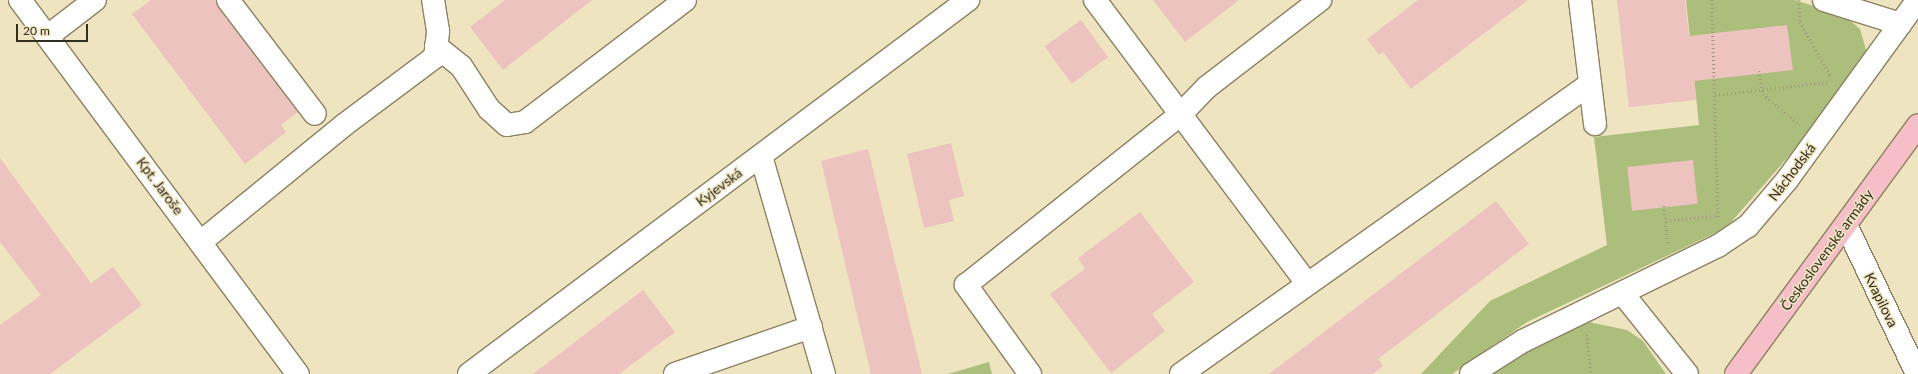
<!DOCTYPE html>
<meta charset="utf-8">
<style>
body{margin:0}
#map{position:relative;width:1918px;height:374px;overflow:hidden;background:#efe4c0;font-family:Lato,sans-serif}
div>[style]{position:absolute}
.green>*{inset:0;background:#abbe7b}
.building>*{inset:0;background:#ecc3be;transform-origin:0 0}
.path>*{height:2.5px;margin-top:-1.25px;transform-origin:0;background:repeating-linear-gradient(90deg,#a1997e 0 1px,transparent 0 4px)}
.roads{filter:drop-shadow(1px 0 #8c8261) drop-shadow(-1px 0 #8c8261) drop-shadow(0 1px #8c8261) drop-shadow(0 -1px #8c8261)}
.minor>*{height:22px;margin:-11px;padding:0 11px;transform-origin:11px;border-radius:11px;background:#fff}
.major>*{height:22px;margin:-11px;padding:0 11px;transform-origin:11px;border-radius:11px;background:#f6bfc7}
span{translate:-50% -50%;white-space:nowrap;text-align:center;line-height:1.15;-webkit-text-stroke:3px #efe4c0;paint-order:stroke}
.street-label{font-size:14px;color:#312d1f}
.scale{position:absolute;left:16px;top:24px;width:72px;height:18px;box-sizing:border-box;border:2px solid #312d1f;border-top:0;padding-left:5px;font-size:12px;line-height:14px;white-space:nowrap;color:#312d1f;-webkit-text-stroke:3px #efe4c0;paint-order:stroke}
</style>
<div id="map">
<div class="green">
<div style="clip-path:polygon(1686px 0,1794px 0,1842px 14px,1860px 29px,1866px 50px,1864px 59px,1795px 149px,1726px 228px,1527px 322px,1452px 374px,1421px 374px,1490px 301px,1607px 245px,1594px 137px,1699px 125px)"></div>
<div style="clip-path:polygon(1589px 322px,1627px 330px,1643px 341px,1666px 374px,1487px 374px,1564px 329px)"></div>
<div style="clip-path:polygon(989px 362px,992px 374px,948px 374px)"></div>
</div>
<div class="building">
<div style="clip-path:polygon(151px 0,216px 0,298px 112px,281px 125px,286px 132px,245px 164px,132px 14px)"></div>
<div style="clip-path:polygon(505px 0,592px 0,503px 70px,470px 27px)"></div>
<div style="clip-path:polygon(1153px 0,1239px 0,1185px 42px)"></div>
<div style="clip-path:polygon(1418px 0,1528px 0,1411px 89px,1383px 52px,1379px 55px,1367px 39px)"></div>
<div style="clip-path:polygon(1617px 0,1685px 0,1689px 36px,1787px 25px,1793px 70px,1694px 81px,1696px 100px,1629px 107px)"></div>
<div style="left:1081px;top:20px;width:46px;height:45px;rotate:54deg"></div>
<div style="clip-path:polygon(951px 143px,964px 196px,949px 200px,954px 221px,924px 228px,907px 154px)"></div>
<div style="clip-path:polygon(868px 149px,887px 228px,922px 374px,871px 374px,821px 161px)"></div>
<div style="clip-path:polygon(0 158px,91px 283px,113px 267px,142px 305px,50px 374px,0 374px,0 325px,41px 295px,0 242px)"></div>
<div style="left:1693px;top:160px;width:44px;height:66px;rotate:84deg"></div>
<div style="clip-path:polygon(1496px 201px,1529px 244px,1378px 359px,1383px 366px,1373px 374px,1269px 374px)"></div>
<div style="clip-path:polygon(1140px 212px,1194px 282px,1152px 314px,1165px 331px,1111px 373px,1050px 294px,1085px 269px,1078px 258px)"></div>
<div style="clip-path:polygon(643px 290px,675px 332px,619px 374px,533px 374px)"></div>
</div>
<div class="path">
<div style="left:1712px;top:0;width:217px;rotate:88.4deg"></div>
<div style="left:1799px;top:0;width:22px;rotate:87deg"></div>
<div style="left:1800px;top:22px;width:64px;rotate:60.3deg"></div>
<div style="left:1759px;top:71px;width:23px;rotate:80deg"></div>
<div style="left:1763px;top:94px;width:48px;rotate:40deg"></div>
<div style="left:1715px;top:95px;width:115px;rotate:-6.5deg"></div>
<div style="left:1664px;top:206px;width:39px;rotate:84deg"></div>
<div style="left:1666px;top:221px;width:52px;rotate:-6.6deg"></div>
<div style="left:1587px;top:335px;width:39px;rotate:84deg"></div>
</div>
<div class="roads">
<div class="minor">
<div style="left:20px;top:0;width:466px;rotate:53.4deg"></div>
<div style="left:228px;top:0;width:143px;rotate:52.7deg"></div>
<div style="left:1095px;top:0;width:354px;rotate:53.2deg"></div>
<div style="left:1580px;top:0;width:125px;rotate:83.1deg"></div>
<div style="left:1824px;top:0;width:80px;rotate:17.5deg"></div>
<div style="left:48px;top:36px;width:59px;rotate:-37.5deg"></div>
<div style="left:436px;top:46px;width:32px;rotate:39deg"></div>
<div style="left:461px;top:66px;width:51px;rotate:56.9deg"></div>
<div style="left:489px;top:109px;width:24px;rotate:42deg"></div>
<div style="left:507px;top:125px;width:18px;rotate:-9deg"></div>
<div style="left:525px;top:122px;width:201px;rotate:-37.3deg"></div>
<div style="left:761px;top:156px;width:227px;rotate:73.9deg"></div>
<div style="left:1846px;top:225px;width:165px;rotate:64.5deg"></div>
<div style="left:202px;top:241px;width:183px;rotate:-39.2deg"></div>
<div style="left:344px;top:125px;width:114px;rotate:-36.8deg"></div>
<div style="left:435px;top:57px;width:26px;rotate:-83deg"></div>
<div style="left:438px;top:31px;width:31px;rotate:-99deg"></div>
<div style="left:1623px;top:294px;width:102px;rotate:51.3deg"></div>
<div style="left:469px;top:374px;width:624px;rotate:-36.85deg"></div>
<div style="left:675px;top:374px;width:144px;rotate:-19.1deg"></div>
<div style="left:1030px;top:374px;width:110px;rotate:-125.7deg"></div>
<div style="left:966px;top:285px;width:273px;rotate:-38.5deg"></div>
<div style="left:1180px;top:115px;width:39px;rotate:-46deg"></div>
<div style="left:1207px;top:87px;width:143px;rotate:-37.6deg"></div>
<div style="left:1181px;top:374px;width:501px;rotate:-35.34deg"></div>
<div style="left:1471px;top:374px;width:62px;rotate:-32.4deg"></div>
<div style="left:1523px;top:341px;width:217px;rotate:-26deg"></div>
<div style="left:1718px;top:246px;width:36px;rotate:-34deg"></div>
<div style="left:1748px;top:226px;width:60px;rotate:-49.7deg"></div>
<div style="left:1787px;top:180px;width:223px;rotate:-54deg"></div>
</div>
<div class="major">
<div style="left:1736px;top:374px;width:308px;rotate:-53.8deg"></div>
</div>
</div>
<div class="street-label">
<span style="left:1792px;top:172px;rotate:-53deg">Náchodská</span>
<span style="left:160px;top:186px;rotate:53deg">Kpt. Jaroše</span>
<span style="left:719px;top:187px;rotate:-37deg">Kyjevská</span>
<span style="left:1827px;top:250px;rotate:-54deg">Československé armády</span>
<span style="left:1881px;top:300px;rotate:64deg">Kvapilova</span>
</div>
<div class="scale">20 m</div>
</div>
